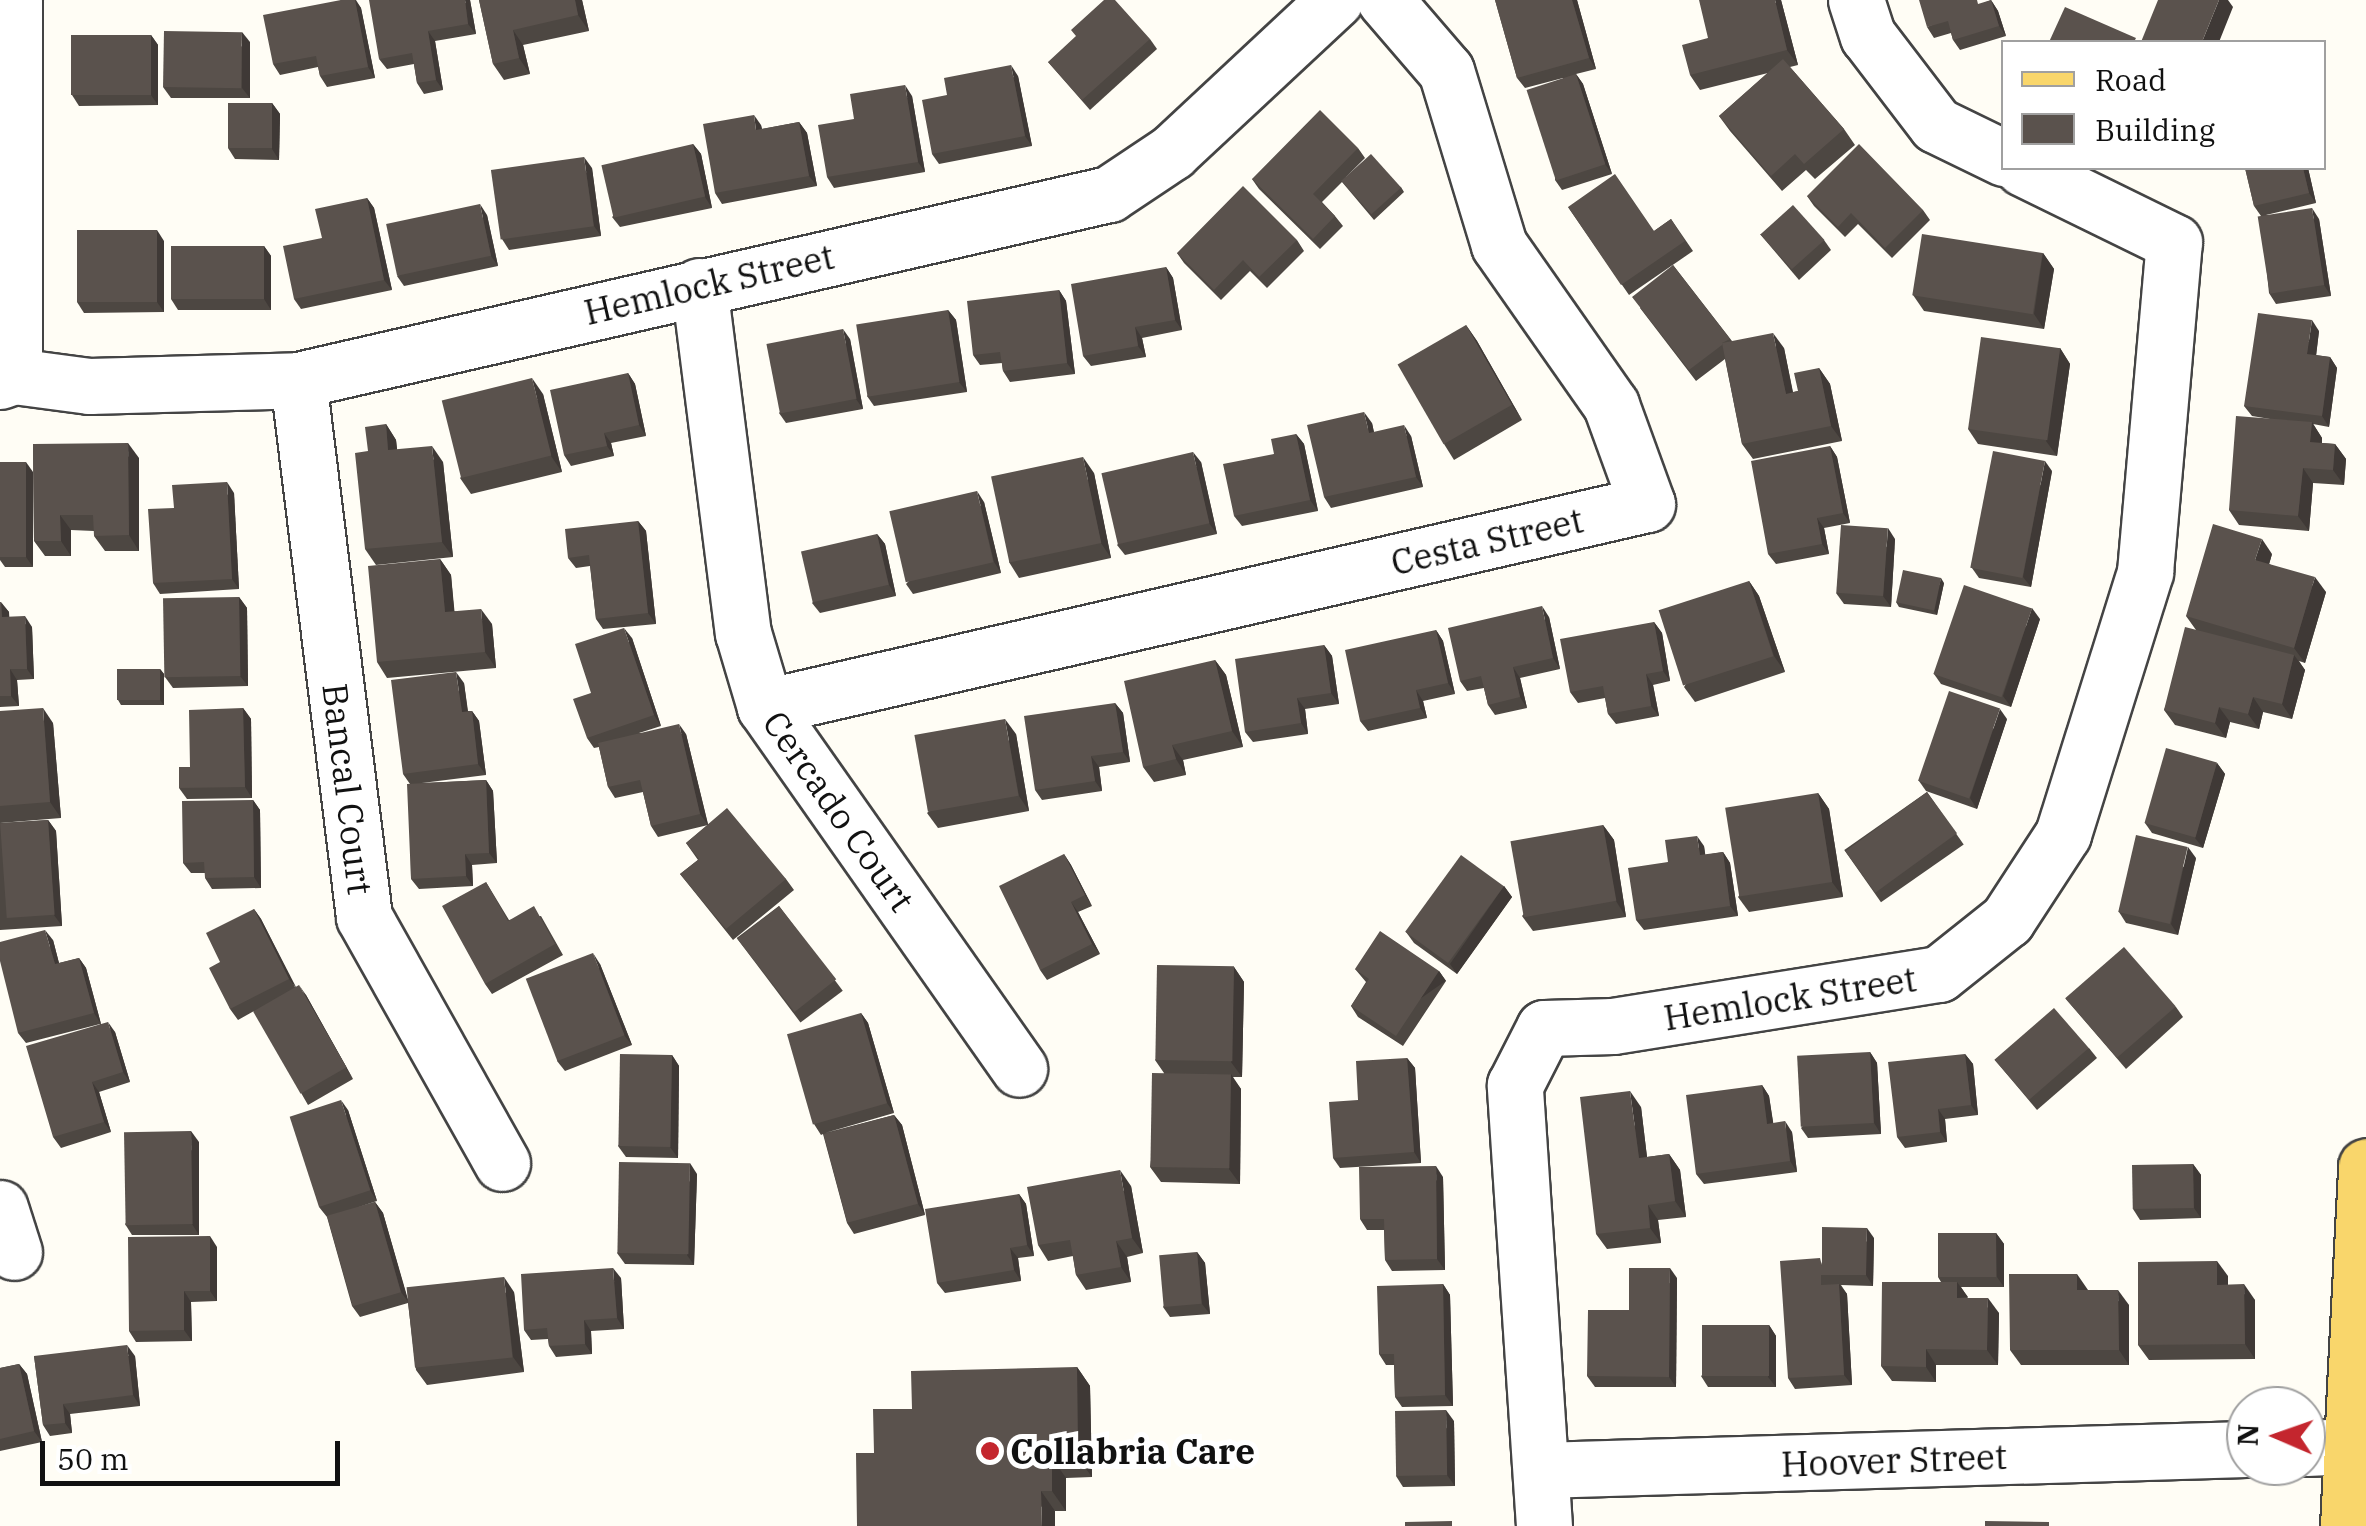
<!DOCTYPE html>
<style>
body{margin:0}
#map{position:relative;width:2366px;height:1526px;overflow:hidden;background:#fffdf5;font-family:"IBM Plex Serif",serif}
div>[style]{position:absolute}
.roads{filter:drop-shadow(2px 0 #444) drop-shadow(-2px 0 #444) drop-shadow(0 2px #444) drop-shadow(0 -2px #444)}
.minor>*{height:55px;margin:-27.5px;padding:0 27.5px;transform-origin:27.5px;border-radius:27.5px;background:#fff}
.major>*{height:55px;margin:-27.5px;padding:0 27.5px;transform-origin:27.5px;border-radius:27.5px;background:#f9d66b}
.wall>*{inset:0;background:#4d4742;transform-origin:0 0}
.shaded-wall>*{inset:0;background:#3f3936;transform-origin:0 0}
.building>*{inset:0;background:#5a524d;transform-origin:0 0}
.dots>*{width:28px;height:28px;translate:-50% -50%;box-sizing:border-box;border:5px solid #fff;border-radius:50%}
span{translate:-50% -50%;white-space:nowrap;text-align:center;line-height:1.15;-webkit-text-stroke:10px #fff;paint-order:stroke}
.street-label{font-size:35px;color:#111}
.poi-label{font-size:35px;color:#111;font-weight:700}
.left{translate:0 -50%;text-align:left}
.legend{position:absolute;left:2001px;top:40px;width:325px;height:130px;box-sizing:border-box;background:#fff;border:2px solid #a0a0a0;margin:0;padding:12px 18px;list-style:none;font-size:30px;color:#111}
.legend li{display:flex;align-items:center;gap:20px;height:50px}
.legend b{width:50px;border:2px solid #a0a0a0}
.north{position:absolute;left:2226px;top:1386px;width:100px;height:100px;box-sizing:border-box;background:#fff;border:2px solid #a0a0a0;border-radius:50%;rotate:272deg;font-size:28px;font-weight:700;line-height:40px;text-align:center;color:#111}
.north::after{content:'';display:block;margin:auto;width:35px;height:45px;background:#c4262e;clip-path:polygon(50% 0,100% 100%,50% 72%,0 100%)}
.scale{position:absolute;left:40px;top:1441px;width:300px;height:45px;box-sizing:border-box;border:5px solid #111;border-top:0;padding-left:12px;font-size:30px;line-height:35px;white-space:nowrap;color:#111;-webkit-text-stroke:8px #fff;paint-order:stroke}
</style>
<div id="map">
<div class="roads">
<div class="minor">
<div style="left:1856px;top:0;width:38px;rotate:72deg"></div>
<div style="left:1868px;top:36px;width:112px;rotate:52.6deg"></div>
<div style="left:1936px;top:125px;width:76px;rotate:25.9deg"></div>
<div style="left:699px;top:286px;width:350px;rotate:82.8deg"></div>
<div style="left:743px;top:633px;width:77px;rotate:73.4deg"></div>
<div style="left:765px;top:707px;width:442px;rotate:54.9deg"></div>
<div style="left:14px;top:376px;width:376px;rotate:-90deg"></div>
<div style="left:298px;top:380px;width:541px;rotate:82.99deg"></div>
<div style="left:364px;top:917px;width:282px;rotate:60.7deg"></div>
<div style="left:0;top:381px;width:15px;rotate:-20deg"></div>
<div style="left:14px;top:376px;width:76px;rotate:7.6deg"></div>
<div style="left:89px;top:386px;width:209px;rotate:-1.6deg"></div>
<div style="left:298px;top:380px;width:832px;rotate:-12.92deg"></div>
<div style="left:1109px;top:194px;width:76px;rotate:-33.7deg"></div>
<div style="left:1172px;top:152px;width:223px;rotate:-43deg"></div>
<div style="left:765px;top:707px;width:905px;rotate:-12.96deg"></div>
<div style="left:1647px;top:504px;width:105px;rotate:-110deg"></div>
<div style="left:1611px;top:405px;width:195px;rotate:-125deg"></div>
<div style="left:1499px;top:245px;width:182px;rotate:-106.9deg"></div>
<div style="left:1446px;top:71px;width:94px;rotate:-130.7deg"></div>
<div style="left:0;top:1208px;width:46px;rotate:72.3deg"></div>
<div style="left:2306px;top:1448px;width:45px;rotate:-2.5deg"></div>
<div style="left:1541px;top:1470px;width:705px;rotate:-1.71deg"></div>
<div style="left:1544px;top:1526px;width:442px;rotate:-93.8deg"></div>
<div style="left:1515px;top:1085px;width:64px;rotate:-63deg"></div>
<div style="left:1544px;top:1028px;width:69px;rotate:-1.7deg"></div>
<div style="left:1613px;top:1026px;width:330px;rotate:-9.1deg"></div>
<div style="left:1939px;top:974px;width:87px;rotate:-38.5deg"></div>
<div style="left:2007px;top:920px;width:103px;rotate:-56.9deg"></div>
<div style="left:2063px;top:834px;width:275px;rotate:-72.6deg"></div>
<div style="left:2145px;top:572px;width:331px;rotate:-85deg"></div>
<div style="left:2174px;top:242px;width:168px;rotate:-153.9deg"></div>
</div>
<div class="major">
<div style="left:2348px;top:1526px;width:360px;rotate:-87.1deg"></div>
</div>
</div>
<div class="wall">
<div style="clip-path:polygon(341px 0,356px 0,361px 8px,375px 78px,327px 87px,320px 76px,318px 67px,280px 75px,273px 64px)"></div>
<div style="clip-path:polygon(470px 0,476px 34px,435px 41px,443px 90px,424px 94px,417px 83px,414px 64px,387px 69px,379px 59px)"></div>
<div style="clip-path:polygon(479px 0,582px 0,589px 31px,523px 45px,530px 74px,504px 80px,493px 64px)"></div>
<div style="clip-path:polygon(1495px 0,1577px 0,1596px 69px,1576px 74px,1583px 84px,1612px 174px,1562px 190px,1555px 180px,1563px 78px,1525px 88px,1517px 78px)"></div>
<div style="clip-path:polygon(1781px 0,1798px 65px,1790px 67px,1844px 129px,1855px 145px,1815px 179px,1806px 170px,1782px 191px,1730px 131px,1719px 116px,1768px 73px,1700px 90px,1690px 75px,1708px 38px)"></div>
<div style="clip-path:polygon(1991px 0,1998px 11px,2006px 36px,1960px 50px,1953px 40px,1951px 33px,1934px 38px,1927px 27px)"></div>
<div style="clip-path:polygon(151px 35px,158px 45px,158px 105px,79px 106px,72px 95px)"></div>
<div style="clip-path:polygon(1150px 39px,1157px 49px,1090px 110px,1048px 62px)"></div>
<div style="clip-path:polygon(250px 42px,250px 98px,171px 98px,163px 87px)"></div>
<div style="clip-path:polygon(1018px 76px,1032px 146px,939px 164px,932px 154px,947px 95px)"></div>
<div style="clip-path:polygon(912px 96px,925px 172px,834px 188px,827px 177px,854px 119px)"></div>
<div style="clip-path:polygon(272px 103px,280px 114px,279px 160px,235px 159px,228px 148px)"></div>
<div style="clip-path:polygon(799px 122px,807px 133px,817px 186px,722px 204px,715px 193px,761px 125px,762px 129px)"></div>
<div style="clip-path:polygon(693px 144px,701px 154px,712px 208px,620px 227px,612px 217px)"></div>
<div style="clip-path:polygon(1358px 148px,1365px 158px,1346px 177px,1401px 187px,1404px 192px,1374px 220px,1342px 182px,1322px 202px,1335px 216px,1343px 226px,1320px 249px,1259px 189px,1252px 179px)"></div>
<div style="clip-path:polygon(592px 168px,601px 236px,509px 250px,502px 239px)"></div>
<div style="clip-path:polygon(2245px 168px,2308px 168px,2316px 203px,2266px 215px,2319px 219px,2331px 296px,2276px 304px,2269px 293px,2261px 216px,2254px 206px)"></div>
<div style="clip-path:polygon(1807px 196px,1923px 210px,1930px 220px,1892px 258px,1858px 224px,1845px 237px,1814px 206px)"></div>
<div style="clip-path:polygon(367px 198px,374px 208px,392px 290px,301px 309px,294px 299px,322px 238px)"></div>
<div style="clip-path:polygon(1568px 207px,1654px 231px,1671px 219px,1693px 251px,1629px 295px)"></div>
<div style="clip-path:polygon(487px 215px,498px 266px,404px 286px,397px 276px)"></div>
<div style="clip-path:polygon(1760px 234px,1824px 240px,1831px 250px,1799px 280px)"></div>
<div style="clip-path:polygon(1297px 240px,1304px 251px,1267px 288px,1250px 271px,1221px 300px,1184px 263px,1177px 253px)"></div>
<div style="clip-path:polygon(164px 241px,164px 312px,84px 313px,77px 302px)"></div>
<div style="clip-path:polygon(264px 246px,271px 256px,271px 310px,178px 310px,171px 299px)"></div>
<div style="clip-path:polygon(2043px 253px,2054px 269px,2044px 329px,1924px 311px,1913px 295px)"></div>
<div style="clip-path:polygon(1673px 265px,1732px 341px,1784px 348px,1793px 392px,1798px 391px,1819px 368px,1830px 384px,1842px 441px,1753px 459px,1742px 444px,1725px 359px,1696px 381px,1640px 308px)"></div>
<div style="clip-path:polygon(1166px 267px,1173px 278px,1182px 330px,1142px 338px,1146px 357px,1091px 366px,1083px 356px)"></div>
<div style="clip-path:polygon(1059px 290px,1066px 301px,1075px 374px,1010px 382px,1003px 371px,1002px 363px,980px 365px,973px 355px)"></div>
<div style="clip-path:polygon(948px 310px,956px 320px,967px 392px,874px 406px,867px 396px)"></div>
<div style="clip-path:polygon(1466px 325px,1477px 341px,1522px 420px,1454px 460px,1444px 444px)"></div>
<div style="clip-path:polygon(2319px 331px,2316px 355px,2330px 357px,2337px 368px,2329px 427px,2313px 424px,2322px 438px,2322px 443px,2335px 444px,2346px 459px,2344px 485px,2313px 483px,2309px 531px,2239px 525px,2229px 510px,2270px 419px,2252px 416px,2244px 406px)"></div>
<div style="clip-path:polygon(850px 339px,863px 409px,786px 423px,779px 413px)"></div>
<div style="clip-path:polygon(2060px 348px,2070px 364px,2057px 456px,1978px 444px,1968px 429px)"></div>
<div style="clip-path:polygon(628px 373px,635px 384px,646px 436px,611px 443px,614px 456px,571px 466px,564px 455px)"></div>
<div style="clip-path:polygon(543px 394px,562px 472px,471px 494px,460px 478px)"></div>
<div style="clip-path:polygon(1372px 423px,1374px 432px,1411px 436px,1423px 487px,1331px 508px,1324px 497px)"></div>
<div style="clip-path:polygon(386px 424px,396px 440px,397px 450px,443px 462px,453px 557px,376px 565px,365px 549px,368px 451px)"></div>
<div style="clip-path:polygon(1296px 434px,1304px 444px,1318px 511px,1242px 526px,1234px 516px,1274px 454px)"></div>
<div style="clip-path:polygon(33px 444px,139px 458px,139px 551px,105px 551px,94px 536px,94px 531px,71px 530px,71px 556px,45px 556px,34px 541px)"></div>
<div style="clip-path:polygon(1830px 446px,1837px 457px,1850px 523px,1824px 528px,1829px 554px,1776px 564px,1768px 554px)"></div>
<div style="clip-path:polygon(0 462px,33px 567px,5px 567px,0 560px)"></div>
<div style="clip-path:polygon(1201px 462px,1217px 534px,1125px 555px,1117px 545px)"></div>
<div style="clip-path:polygon(2052px 471px,2031px 587px,1979px 578px,1972px 568px)"></div>
<div style="clip-path:polygon(1094px 473px,1111px 558px,1019px 578px,1009px 562px)"></div>
<div style="clip-path:polygon(234px 493px,239px 589px,160px 594px,153px 583px,174px 508px)"></div>
<div style="clip-path:polygon(984px 502px,1001px 573px,913px 594px,906px 584px)"></div>
<div style="clip-path:polygon(638px 521px,646px 531px,656px 624px,603px 629px,596px 619px,590px 566px,576px 568px,568px 558px)"></div>
<div style="clip-path:polygon(877px 534px,885px 544px,896px 596px,820px 613px,812px 603px)"></div>
<div style="clip-path:polygon(1895px 539px,1891px 607px,1844px 604px,1836px 593px)"></div>
<div style="clip-path:polygon(2272px 554px,2269px 564px,2326px 592px,2305px 663px,2299px 661px,2305px 670px,2292px 719px,2263px 712px,2259px 729px,2230px 722px,2226px 738px,2175px 725px,2164px 710px,2196px 630px,2186px 616px)"></div>
<div style="clip-path:polygon(440px 559px,451px 575px,454px 611px,492px 624px,496px 668px,387px 678px,377px 662px)"></div>
<div style="clip-path:polygon(1749px 581px,1759px 596px,1785px 672px,1695px 702px,1684px 687px)"></div>
<div style="clip-path:polygon(1944px 583px,1937px 615px,1899px 607px,1896px 602px)"></div>
<div style="clip-path:polygon(239px 597px,247px 608px,248px 686px,173px 688px,165px 677px)"></div>
<div style="clip-path:polygon(0 602px,9px 612px,9px 617px,32px 627px,34px 679px,17px 680px,19px 706px,0 707px)"></div>
<div style="clip-path:polygon(1549px 617px,1560px 669px,1520px 678px,1527px 708px,1495px 715px,1488px 705px,1484px 688px,1467px 691px,1460px 681px)"></div>
<div style="clip-path:polygon(2040px 619px,2011px 707px,1941px 684px,1934px 674px)"></div>
<div style="clip-path:polygon(1654px 622px,1662px 633px,1670px 681px,1653px 685px,1659px 716px,1616px 724px,1608px 714px,1605px 698px,1578px 703px,1570px 692px)"></div>
<div style="clip-path:polygon(1436px 630px,1443px 641px,1455px 694px,1423px 701px,1427px 718px,1368px 731px,1360px 721px)"></div>
<div style="clip-path:polygon(632px 638px,661px 726px,639px 733px,686px 734px,708px 824px,786px 879px,794px 890px,733px 940px,680px 874px,698px 860px,686px 843px,708px 825px,658px 837px,651px 826px,643px 792px,615px 798px,608px 787px,599px 747px,594px 748px,587px 738px,591px 693px)"></div>
<div style="clip-path:polygon(1324px 645px,1332px 656px,1339px 704px,1305px 709px,1308px 734px,1253px 742px,1245px 732px)"></div>
<div style="clip-path:polygon(1215px 660px,1226px 675px,1243px 747px,1183px 760px,1186px 775px,1154px 782px,1143px 767px)"></div>
<div style="clip-path:polygon(160px 669px,164px 674px,164px 705px,121px 705px,118px 700px)"></div>
<div style="clip-path:polygon(464px 683px,468px 711px,472px 711px,479px 721px,486px 775px,422px 783px,486px 780px,493px 791px,497px 863px,472px 865px,473px 886px,419px 889px,411px 879px,410px 784px,403px 774px)"></div>
<div style="clip-path:polygon(1115px 703px,1123px 713px,1130px 762px,1099px 767px,1102px 791px,1042px 800px,1035px 790px)"></div>
<div style="clip-path:polygon(243px 708px,251px 719px,252px 798px,187px 799px,179px 788px,190px 767px)"></div>
<div style="clip-path:polygon(0 711px,53px 723px,61px 818px,0 823px)"></div>
<div style="clip-path:polygon(2007px 719px,1977px 809px,1926px 791px,1919px 781px)"></div>
<div style="clip-path:polygon(1016px 734px,1029px 811px,938px 828px,927px 813px)"></div>
<div style="clip-path:polygon(2217px 763px,2225px 774px,2203px 848px,2152px 833px,2145px 823px)"></div>
<div style="left:1927px;top:792px;width:64px;height:101px;rotate:55deg"></div>
<div style="clip-path:polygon(1818px 793px,1829px 809px,1843px 897px,1749px 912px,1738px 897px)"></div>
<div style="clip-path:polygon(253px 800px,260px 810px,261px 888px,212px 889px,205px 878px,205px 873px,191px 873px,183px 863px)"></div>
<div style="clip-path:polygon(48px 820px,56px 831px,62px 926px,0 930px,0 823px)"></div>
<div style="clip-path:polygon(1603px 825px,1614px 840px,1626px 917px,1533px 931px,1522px 916px)"></div>
<div style="clip-path:polygon(1704px 846px,1705px 855px,1723px 852px,1730px 863px,1738px 916px,1644px 930px,1636px 920px,1668px 862px)"></div>
<div style="clip-path:polygon(1064px 854px,1071px 865px,1092px 906px,1078px 912px,1100px 954px,1047px 980px,1040px 970px)"></div>
<div style="clip-path:polygon(2196px 858px,2178px 935px,2126px 923px,2119px 912px)"></div>
<div style="clip-path:polygon(486px 882px,509px 920px,541px 916px,563px 955px,492px 994px,485px 984px)"></div>
<div style="clip-path:polygon(1504px 886px,1512px 897px,1457px 974px,1414px 943px,1406px 932px)"></div>
<div style="left:779px;top:906px;width:106px;height:53px;rotate:53deg"></div>
<div style="clip-path:polygon(254px 909px,261px 919px,295px 987px,306px 995px,353px 1079px,308px 1105px,254px 1011px,238px 1020px,230px 1009px,220px 962px)"></div>
<div style="clip-path:polygon(53px 940px,59px 963px,79px 958px,86px 968px,101px 1024px,115px 1032px,130px 1082px,99px 1092px,111px 1132px,61px 1148px,53px 1137px,100px 1024px,26px 1043px,18px 1033px)"></div>
<div style="clip-path:polygon(600px 964px,632px 1045px,565px 1071px,557px 1061px)"></div>
<div style="clip-path:polygon(1234px 967px,1244px 982px,1242px 1077px,1232px 1077px,1241px 1089px,1240px 1184px,1161px 1182px,1150px 1167px,1164px 1073px,1155px 1060px)"></div>
<div style="clip-path:polygon(1355px 969px,1439px 971px,1446px 981px,1403px 1046px,1358px 1017px,1351px 1006px,1366px 982px)"></div>
<div style="clip-path:polygon(2066px 999px,2176px 1007px,2183px 1017px,2126px 1069px)"></div>
<div style="clip-path:polygon(861px 1013px,868px 1023px,894px 1113px,825px 1133px,894px 1115px,902px 1125px,925px 1215px,854px 1234px,847px 1223px,823px 1134px,821px 1135px,814px 1124px)"></div>
<div style="clip-path:polygon(2089px 1048px,2097px 1058px,2037px 1110px,1995px 1060px)"></div>
<div style="clip-path:polygon(1870px 1052px,1877px 1063px,1881px 1134px,1808px 1138px,1801px 1128px)"></div>
<div style="clip-path:polygon(1965px 1054px,1973px 1064px,1978px 1115px,1945px 1119px,1947px 1142px,1905px 1148px,1897px 1137px)"></div>
<div style="clip-path:polygon(672px 1055px,679px 1066px,678px 1158px,626px 1157px,618px 1146px)"></div>
<div style="clip-path:polygon(1407px 1058px,1415px 1068px,1421px 1163px,1340px 1168px,1333px 1158px,1358px 1100px)"></div>
<div style="clip-path:polygon(1762px 1085px,1769px 1096px,1773px 1123px,1792px 1132px,1797px 1172px,1704px 1184px,1696px 1174px)"></div>
<div style="clip-path:polygon(1641px 1107px,1647px 1157px,1669px 1154px,1680px 1170px,1686px 1217px,1658px 1220px,1661px 1243px,1607px 1249px,1596px 1234px)"></div>
<div style="clip-path:polygon(348px 1110px,377px 1201px,356px 1208px,375px 1202px,383px 1213px,408px 1301px,514px 1292px,524px 1372px,427px 1385px,416px 1370px,408px 1303px,360px 1317px,352px 1306px,327px 1217px,319px 1207px)"></div>
<div style="clip-path:polygon(199px 1142px,199px 1235px,132px 1235px,125px 1224px)"></div>
<div style="clip-path:polygon(2193px 1164px,2201px 1175px,2201px 1218px,2140px 1220px,2133px 1209px)"></div>
<div style="clip-path:polygon(697px 1174px,694px 1265px,625px 1264px,617px 1253px)"></div>
<div style="clip-path:polygon(1443px 1177px,1445px 1270px,1392px 1271px,1385px 1260px,1384px 1230px,1367px 1230px,1360px 1219px)"></div>
<div style="clip-path:polygon(1131px 1186px,1143px 1253px,1127px 1257px,1131px 1282px,1086px 1290px,1076px 1275px,1073px 1256px,1048px 1261px,1038px 1245px)"></div>
<div style="clip-path:polygon(1019px 1194px,1026px 1204px,1034px 1256px,1018px 1258px,1021px 1281px,945px 1293px,937px 1283px)"></div>
<div style="clip-path:polygon(1996px 1233px,2004px 1244px,2004px 1287px,1961px 1287px,1968px 1298px,1999px 1313px,1998px 1365px,1936px 1365px,1936px 1382px,1892px 1381px,1881px 1366px,1941px 1282px,1938px 1277px)"></div>
<div style="clip-path:polygon(1874px 1238px,1873px 1286px,1841px 1285px,1847px 1294px,1852px 1385px,1795px 1389px,1788px 1378px,1822px 1262px)"></div>
<div style="clip-path:polygon(217px 1247px,217px 1301px,191px 1302px,192px 1341px,136px 1342px,129px 1331px)"></div>
<div style="clip-path:polygon(1197px 1252px,1205px 1263px,1210px 1314px,1170px 1317px,1163px 1307px)"></div>
<div style="clip-path:polygon(2228px 1276px,2228px 1285px,2255px 1300px,2255px 1359px,2149px 1360px,2138px 1345px)"></div>
<div style="clip-path:polygon(621px 1278px,624px 1329px,591px 1331px,592px 1354px,556px 1357px,549px 1346px,548px 1339px,531px 1340px,524px 1330px)"></div>
<div style="clip-path:polygon(1677px 1278px,1676px 1387px,1595px 1387px,1587px 1376px,1629px 1310px)"></div>
<div style="clip-path:polygon(1443px 1284px,1450px 1295px,1453px 1406px,1402px 1407px,1395px 1397px,1394px 1365px,1386px 1365px,1379px 1354px)"></div>
<div style="clip-path:polygon(2088px 1290px,2129px 1305px,2129px 1365px,2021px 1365px,2010px 1350px)"></div>
<div style="clip-path:polygon(1769px 1325px,1776px 1336px,1776px 1387px,1708px 1387px,1701px 1376px)"></div>
<div style="clip-path:polygon(34px 1356px,135px 1356px,140px 1406px,70px 1414px,72px 1433px,50px 1436px,43px 1425px)"></div>
<div style="clip-path:polygon(19px 1364px,27px 1374px,42px 1442px,0 1451px,0 1368px)"></div>
<div style="clip-path:polygon(1077px 1367px,1090px 1386px,1092px 1477px,1066px 1478px,1066px 1511px,1055px 1511px,874px 1453px,912px 1409px)"></div>
<div style="clip-path:polygon(1454px 1421px,1455px 1486px,1403px 1487px,1396px 1476px)"></div>
</div>
<div class="shaded-wall">
<div style="clip-path:polygon(355px 0,361px 8px,375px 78px,368px 67px)"></div>
<div style="clip-path:polygon(465px 0,470px 0,476px 34px,468px 24px)"></div>
<div style="clip-path:polygon(575px 0,582px 0,589px 31px,578px 15px)"></div>
<div style="clip-path:polygon(1572px 0,1577px 0,1596px 69px,1589px 58px)"></div>
<div style="clip-path:polygon(1775px 0,1781px 0,1798px 65px,1787px 50px)"></div>
<div style="clip-path:polygon(1991px 0,1998px 11px,2006px 36px,1999px 26px)"></div>
<div style="clip-path:polygon(2219px 0,2228px 0,2233px 7px,2219px 42px,2202px 42px)"></div>
<div style="clip-path:polygon(513px 30px,523px 45px,530px 74px,519px 58px)"></div>
<div style="clip-path:polygon(428px 31px,435px 41px,443px 90px,436px 80px)"></div>
<div style="clip-path:polygon(242px 32px,250px 42px,250px 98px,242px 88px)"></div>
<div style="clip-path:polygon(151px 35px,158px 45px,158px 105px,151px 95px)"></div>
<div style="clip-path:polygon(1011px 65px,1018px 76px,1032px 146px,1025px 136px)"></div>
<div style="clip-path:polygon(1576px 74px,1583px 84px,1612px 174px,1605px 164px)"></div>
<div style="clip-path:polygon(905px 85px,912px 96px,925px 172px,918px 162px)"></div>
<div style="clip-path:polygon(272px 103px,280px 114px,279px 160px,272px 149px)"></div>
<div style="clip-path:polygon(754px 115px,761px 125px,764px 140px,756px 130px)"></div>
<div style="clip-path:polygon(799px 122px,807px 133px,817px 186px,809px 176px)"></div>
<div style="clip-path:polygon(693px 144px,701px 154px,712px 208px,705px 197px)"></div>
<div style="clip-path:polygon(584px 157px,592px 168px,601px 236px,594px 226px)"></div>
<div style="clip-path:polygon(2303px 168px,2308px 168px,2316px 203px,2309px 193px)"></div>
<div style="clip-path:polygon(367px 198px,374px 208px,392px 290px,384px 280px)"></div>
<div style="clip-path:polygon(480px 204px,487px 215px,498px 266px,491px 256px)"></div>
<div style="clip-path:polygon(2312px 208px,2319px 219px,2331px 296px,2324px 285px)"></div>
<div style="clip-path:polygon(157px 230px,164px 241px,164px 312px,157px 302px)"></div>
<div style="clip-path:polygon(264px 246px,271px 256px,271px 310px,264px 299px)"></div>
<div style="clip-path:polygon(2043px 253px,2054px 269px,2044px 329px,2034px 314px)"></div>
<div style="clip-path:polygon(1166px 267px,1173px 278px,1182px 330px,1175px 320px)"></div>
<div style="clip-path:polygon(1059px 290px,1066px 301px,1075px 374px,1067px 363px)"></div>
<div style="clip-path:polygon(948px 310px,956px 320px,967px 392px,959px 382px)"></div>
<div style="clip-path:polygon(2312px 320px,2319px 331px,2315px 365px,2307px 354px)"></div>
<div style="clip-path:polygon(1466px 325px,1477px 341px,1522px 420px,1512px 405px)"></div>
<div style="clip-path:polygon(1135px 327px,1142px 338px,1146px 357px,1138px 346px)"></div>
<div style="clip-path:polygon(843px 329px,850px 339px,863px 409px,856px 399px)"></div>
<div style="clip-path:polygon(1773px 333px,1784px 348px,1796px 409px,1786px 394px)"></div>
<div style="clip-path:polygon(2060px 348px,2070px 364px,2057px 456px,2046px 441px)"></div>
<div style="clip-path:polygon(2330px 357px,2337px 368px,2329px 427px,2322px 416px)"></div>
<div style="clip-path:polygon(1819px 368px,1830px 384px,1842px 441px,1831px 426px)"></div>
<div style="clip-path:polygon(628px 373px,635px 384px,646px 436px,639px 425px)"></div>
<div style="clip-path:polygon(532px 378px,543px 394px,562px 472px,551px 456px)"></div>
<div style="clip-path:polygon(1364px 412px,1372px 423px,1376px 443px,1369px 433px)"></div>
<div style="clip-path:polygon(2312px 422px,2322px 438px,2321px 457px,2310px 442px)"></div>
<div style="clip-path:polygon(386px 424px,396px 440px,399px 466px,388px 450px)"></div>
<div style="clip-path:polygon(1404px 425px,1411px 436px,1423px 487px,1416px 477px)"></div>
<div style="clip-path:polygon(604px 433px,611px 443px,614px 456px,607px 446px)"></div>
<div style="clip-path:polygon(1296px 434px,1304px 444px,1318px 511px,1310px 500px)"></div>
<div style="clip-path:polygon(128px 443px,139px 458px,139px 551px,129px 535px)"></div>
<div style="clip-path:polygon(2335px 444px,2346px 459px,2344px 485px,2333px 470px)"></div>
<div style="clip-path:polygon(432px 446px,443px 462px,453px 557px,442px 542px)"></div>
<div style="clip-path:polygon(1830px 446px,1837px 457px,1850px 523px,1843px 513px)"></div>
<div style="clip-path:polygon(1193px 452px,1201px 462px,1217px 534px,1209px 523px)"></div>
<div style="clip-path:polygon(1083px 457px,1094px 473px,1111px 558px,1101px 543px)"></div>
<div style="clip-path:polygon(2045px 461px,2052px 471px,2031px 587px,2023px 577px)"></div>
<div style="clip-path:polygon(26px 462px,33px 472px,33px 567px,26px 557px)"></div>
<div style="clip-path:polygon(2303px 468px,2313px 483px,2309px 531px,2298px 516px)"></div>
<div style="clip-path:polygon(227px 482px,234px 493px,239px 589px,232px 579px)"></div>
<div style="clip-path:polygon(977px 491px,984px 502px,1001px 573px,994px 562px)"></div>
<div style="clip-path:polygon(60px 515px,71px 530px,71px 556px,61px 541px)"></div>
<div style="clip-path:polygon(1817px 518px,1824px 528px,1829px 554px,1822px 544px)"></div>
<div style="clip-path:polygon(638px 521px,646px 531px,656px 624px,648px 613px)"></div>
<div style="clip-path:polygon(1888px 528px,1895px 539px,1891px 607px,1883px 596px)"></div>
<div style="clip-path:polygon(877px 534px,885px 544px,896px 596px,889px 585px)"></div>
<div style="clip-path:polygon(2262px 539px,2272px 554px,2266px 575px,2255px 560px)"></div>
<div style="clip-path:polygon(440px 559px,451px 575px,456px 627px,445px 612px)"></div>
<div style="clip-path:polygon(2315px 577px,2326px 592px,2305px 663px,2294px 648px)"></div>
<div style="clip-path:polygon(1941px 578px,1944px 583px,1937px 615px,1933px 609px)"></div>
<div style="clip-path:polygon(1749px 581px,1759px 596px,1785px 672px,1774px 656px)"></div>
<div style="clip-path:polygon(239px 597px,247px 608px,248px 686px,240px 676px)"></div>
<div style="clip-path:polygon(1px 602px,9px 612px,10px 628px,2px 617px)"></div>
<div style="clip-path:polygon(1542px 606px,1549px 617px,1560px 669px,1553px 658px)"></div>
<div style="clip-path:polygon(2032px 608px,2040px 619px,2011px 707px,2003px 696px)"></div>
<div style="clip-path:polygon(481px 609px,492px 624px,496px 668px,485px 652px)"></div>
<div style="clip-path:polygon(25px 616px,32px 627px,34px 679px,27px 669px)"></div>
<div style="clip-path:polygon(1654px 622px,1662px 633px,1670px 681px,1663px 671px)"></div>
<div style="clip-path:polygon(624px 628px,632px 638px,661px 726px,654px 715px)"></div>
<div style="clip-path:polygon(1436px 630px,1443px 641px,1455px 694px,1448px 683px)"></div>
<div style="clip-path:polygon(1324px 645px,1332px 656px,1339px 704px,1331px 693px)"></div>
<div style="clip-path:polygon(2294px 655px,2305px 670px,2292px 719px,2282px 704px)"></div>
<div style="clip-path:polygon(1215px 660px,1226px 675px,1243px 747px,1232px 731px)"></div>
<div style="clip-path:polygon(1513px 667px,1520px 678px,1527px 708px,1520px 697px)"></div>
<div style="clip-path:polygon(10px 669px,17px 680px,19px 706px,11px 696px)"></div>
<div style="clip-path:polygon(160px 669px,164px 674px,164px 705px,160px 700px)"></div>
<div style="clip-path:polygon(456px 672px,464px 683px,469px 722px,462px 712px)"></div>
<div style="clip-path:polygon(1646px 674px,1653px 685px,1659px 716px,1651px 706px)"></div>
<div style="clip-path:polygon(1416px 690px,1423px 701px,1427px 718px,1420px 708px)"></div>
<div style="clip-path:polygon(2253px 697px,2263px 712px,2259px 729px,2248px 714px)"></div>
<div style="clip-path:polygon(1297px 698px,1305px 709px,1308px 734px,1301px 723px)"></div>
<div style="clip-path:polygon(1115px 703px,1123px 713px,1130px 762px,1123px 752px)"></div>
<div style="clip-path:polygon(2219px 707px,2230px 722px,2226px 738px,2215px 723px)"></div>
<div style="clip-path:polygon(43px 708px,53px 723px,61px 818px,50px 802px)"></div>
<div style="clip-path:polygon(243px 708px,251px 719px,252px 798px,245px 787px)"></div>
<div style="clip-path:polygon(2000px 709px,2007px 719px,1977px 809px,1970px 798px)"></div>
<div style="clip-path:polygon(472px 711px,479px 721px,486px 775px,478px 764px)"></div>
<div style="clip-path:polygon(1005px 719px,1016px 734px,1029px 811px,1019px 796px)"></div>
<div style="clip-path:polygon(679px 724px,686px 734px,708px 825px,700px 814px)"></div>
<div style="clip-path:polygon(1172px 745px,1183px 760px,1186px 775px,1176px 759px)"></div>
<div style="clip-path:polygon(1091px 756px,1099px 767px,1102px 791px,1095px 781px)"></div>
<div style="clip-path:polygon(2217px 763px,2225px 774px,2203px 848px,2195px 838px)"></div>
<div style="clip-path:polygon(486px 780px,493px 791px,497px 863px,489px 853px)"></div>
<div style="clip-path:polygon(1818px 793px,1829px 809px,1843px 897px,1832px 882px)"></div>
<div style="clip-path:polygon(253px 800px,260px 810px,261px 888px,254px 877px)"></div>
<div style="clip-path:polygon(48px 820px,56px 831px,62px 926px,54px 915px)"></div>
<div style="clip-path:polygon(1603px 825px,1614px 840px,1626px 917px,1616px 901px)"></div>
<div style="clip-path:polygon(1697px 836px,1704px 846px,1707px 866px,1700px 855px)"></div>
<div style="clip-path:polygon(2188px 847px,2196px 858px,2178px 935px,2171px 924px)"></div>
<div style="clip-path:polygon(1723px 852px,1730px 863px,1738px 916px,1730px 906px)"></div>
<div style="clip-path:polygon(465px 854px,472px 865px,473px 886px,466px 876px)"></div>
<div style="clip-path:polygon(1064px 854px,1071px 865px,1092px 906px,1085px 895px)"></div>
<div style="clip-path:polygon(1504px 886px,1512px 897px,1457px 974px,1450px 964px)"></div>
<div style="clip-path:polygon(1071px 902px,1078px 912px,1100px 954px,1092px 944px)"></div>
<div style="clip-path:polygon(254px 909px,261px 919px,297px 989px,289px 979px)"></div>
<div style="clip-path:polygon(45px 930px,53px 940px,62px 975px,55px 964px)"></div>
<div style="clip-path:polygon(593px 953px,600px 964px,632px 1045px,624px 1035px)"></div>
<div style="clip-path:polygon(79px 958px,86px 968px,101px 1024px,94px 1013px)"></div>
<div style="clip-path:polygon(1234px 967px,1244px 982px,1242px 1077px,1231px 1062px)"></div>
<div style="left:1439px;top:971px;width:12px;height:78px;rotate:55deg"></div>
<div style="clip-path:polygon(299px 985px,306px 995px,353px 1079px,346px 1068px)"></div>
<div style="clip-path:polygon(861px 1013px,868px 1023px,894px 1113px,887px 1103px)"></div>
<div style="clip-path:polygon(108px 1022px,115px 1032px,130px 1082px,123px 1072px)"></div>
<div style="clip-path:polygon(1870px 1052px,1877px 1063px,1881px 1134px,1874px 1123px)"></div>
<div style="clip-path:polygon(1965px 1054px,1973px 1064px,1978px 1115px,1971px 1105px)"></div>
<div style="clip-path:polygon(672px 1055px,679px 1066px,678px 1158px,670px 1147px)"></div>
<div style="clip-path:polygon(1407px 1058px,1415px 1068px,1421px 1163px,1414px 1152px)"></div>
<div style="clip-path:polygon(1231px 1074px,1241px 1089px,1240px 1184px,1229px 1169px)"></div>
<div style="clip-path:polygon(92px 1082px,99px 1092px,111px 1132px,104px 1122px)"></div>
<div style="clip-path:polygon(1762px 1085px,1769px 1096px,1775px 1134px,1767px 1124px)"></div>
<div style="clip-path:polygon(1630px 1091px,1641px 1107px,1649px 1174px,1639px 1158px)"></div>
<div style="clip-path:polygon(341px 1100px,348px 1110px,377px 1201px,370px 1190px)"></div>
<div style="clip-path:polygon(1938px 1109px,1945px 1119px,1947px 1142px,1940px 1132px)"></div>
<div style="clip-path:polygon(894px 1115px,902px 1125px,925px 1215px,918px 1204px)"></div>
<div style="clip-path:polygon(1785px 1121px,1792px 1132px,1797px 1172px,1790px 1161px)"></div>
<div style="clip-path:polygon(191px 1131px,199px 1142px,199px 1235px,192px 1224px)"></div>
<div style="clip-path:polygon(1669px 1154px,1680px 1170px,1686px 1217px,1675px 1201px)"></div>
<div style="clip-path:polygon(690px 1163px,697px 1174px,694px 1265px,687px 1255px)"></div>
<div style="clip-path:polygon(2193px 1164px,2201px 1175px,2201px 1218px,2194px 1208px)"></div>
<div style="clip-path:polygon(1436px 1166px,1443px 1177px,1445px 1270px,1437px 1259px)"></div>
<div style="clip-path:polygon(1120px 1170px,1131px 1186px,1143px 1253px,1132px 1238px)"></div>
<div style="clip-path:polygon(1019px 1194px,1026px 1204px,1034px 1256px,1027px 1245px)"></div>
<div style="clip-path:polygon(375px 1202px,383px 1213px,409px 1303px,401px 1292px)"></div>
<div style="clip-path:polygon(1648px 1205px,1658px 1220px,1661px 1243px,1650px 1228px)"></div>
<div style="clip-path:polygon(1867px 1228px,1874px 1238px,1873px 1286px,1866px 1275px)"></div>
<div style="clip-path:polygon(1996px 1233px,2004px 1244px,2004px 1287px,1997px 1277px)"></div>
<div style="clip-path:polygon(210px 1236px,217px 1247px,217px 1301px,210px 1291px)"></div>
<div style="clip-path:polygon(1116px 1241px,1127px 1257px,1131px 1282px,1121px 1267px)"></div>
<div style="clip-path:polygon(1010px 1248px,1018px 1258px,1021px 1281px,1014px 1270px)"></div>
<div style="clip-path:polygon(1197px 1252px,1205px 1263px,1210px 1314px,1202px 1304px)"></div>
<div style="clip-path:polygon(2217px 1261px,2228px 1276px,2228px 1300px,2217px 1285px)"></div>
<div style="clip-path:polygon(613px 1268px,621px 1278px,624px 1329px,617px 1318px)"></div>
<div style="clip-path:polygon(1670px 1268px,1677px 1278px,1676px 1387px,1669px 1377px)"></div>
<div style="clip-path:polygon(2077px 1274px,2088px 1290px,2077px 1290px)"></div>
<div style="clip-path:polygon(504px 1277px,514px 1292px,524px 1372px,513px 1357px)"></div>
<div style="clip-path:polygon(1957px 1282px,1968px 1297px,1957px 1298px)"></div>
<div style="clip-path:polygon(1443px 1284px,1450px 1295px,1453px 1406px,1445px 1395px)"></div>
<div style="clip-path:polygon(1839px 1284px,1847px 1294px,1852px 1385px,1844px 1375px)"></div>
<div style="clip-path:polygon(2244px 1284px,2255px 1300px,2255px 1359px,2245px 1344px)"></div>
<div style="clip-path:polygon(2118px 1290px,2129px 1305px,2129px 1365px,2119px 1350px)"></div>
<div style="clip-path:polygon(184px 1291px,191px 1302px,192px 1341px,184px 1330px)"></div>
<div style="clip-path:polygon(1988px 1298px,1999px 1313px,1998px 1365px,1987px 1350px)"></div>
<div style="clip-path:polygon(584px 1320px,591px 1331px,592px 1354px,585px 1344px)"></div>
<div style="clip-path:polygon(1769px 1325px,1776px 1336px,1776px 1387px,1768px 1377px)"></div>
<div style="clip-path:polygon(127px 1345px,135px 1356px,140px 1406px,133px 1395px)"></div>
<div style="clip-path:polygon(1926px 1349px,1936px 1365px,1936px 1382px,1926px 1367px)"></div>
<div style="clip-path:polygon(19px 1364px,27px 1374px,42px 1442px,34px 1431px)"></div>
<div style="clip-path:polygon(1077px 1367px,1090px 1386px,1092px 1477px,1078px 1458px)"></div>
<div style="clip-path:polygon(63px 1404px,70px 1414px,72px 1433px,65px 1423px)"></div>
<div style="clip-path:polygon(1446px 1410px,1454px 1421px,1455px 1486px,1447px 1475px)"></div>
<div style="clip-path:polygon(1052px 1458px,1066px 1478px,1066px 1511px,1052px 1491px)"></div>
<div style="clip-path:polygon(1041px 1491px,1055px 1511px,1055px 1526px,1042px 1526px)"></div>
</div>
<div class="building">
<div style="clip-path:polygon(341px 0,355px 0,368px 67px,320px 76px,316px 56px,273px 64px,263px 15px)"></div>
<div style="clip-path:polygon(369px 0,465px 0,468px 24px,428px 31px,436px 80px,417px 83px,412px 53px,379px 59px)"></div>
<div style="clip-path:polygon(479px 0,575px 0,578px 15px,513px 30px,519px 58px,493px 64px)"></div>
<div style="clip-path:polygon(1104px 0,1115px 0,1150px 39px,1082px 100px,1048px 62px,1076px 36px,1071px 30px)"></div>
<div style="clip-path:polygon(1495px 0,1572px 0,1589px 58px,1517px 78px)"></div>
<div style="clip-path:polygon(1699px 0,1775px 0,1787px 50px,1690px 75px,1682px 45px,1708px 38px)"></div>
<div style="clip-path:polygon(1919px 0,1977px 0,1978px 4px,1991px 0,1999px 26px,1953px 40px,1948px 21px,1927px 27px)"></div>
<div style="clip-path:polygon(2158px 0,2219px 0,2202px 42px,2141px 42px)"></div>
<div style="clip-path:polygon(2065px 7px,2136px 38px,2134px 42px,2049px 42px)"></div>
<div style="left:164px;top:31px;width:78px;height:56px;rotate:1deg"></div>
<div style="left:71px;top:35px;width:80px;height:60px"></div>
<div style="clip-path:polygon(1783px 59px,1844px 129px,1804px 164px,1795px 154px,1771px 176px,1719px 116px)"></div>
<div style="clip-path:polygon(1011px 65px,1025px 136px,932px 154px,922px 100px,947px 95px,944px 78px)"></div>
<div style="left:1576px;top:74px;width:95px;height:52px;rotate:72deg"></div>
<div style="clip-path:polygon(905px 85px,918px 162px,827px 177px,818px 125px,854px 119px,850px 94px)"></div>
<div style="left:228px;top:103px;width:44px;height:45px"></div>
<div style="clip-path:polygon(1320px 110px,1358px 148px,1313px 194px,1335px 216px,1313px 239px,1252px 179px)"></div>
<div style="clip-path:polygon(754px 115px,756px 130px,799px 122px,809px 176px,715px 193px,703px 124px)"></div>
<div style="left:693px;top:144px;width:54px;height:94px;rotate:77deg"></div>
<div style="clip-path:polygon(1859px 144px,1923px 210px,1885px 248px,1851px 213px,1838px 227px,1807px 196px)"></div>
<div style="left:1371px;top:154px;width:45px;height:40px;rotate:48deg"></div>
<div style="left:584px;top:157px;width:70px;height:94px;rotate:82deg"></div>
<div style="clip-path:polygon(2245px 168px,2303px 168px,2309px 193px,2254px 206px)"></div>
<div style="clip-path:polygon(1615px 174px,1654px 231px,1671px 219px,1685px 241px,1621px 285px,1568px 207px)"></div>
<div style="clip-path:polygon(1243px 186px,1297px 240px,1259px 277px,1243px 260px,1214px 290px,1177px 253px)"></div>
<div style="clip-path:polygon(367px 198px,384px 280px,294px 299px,283px 246px,322px 238px,315px 209px)"></div>
<div style="left:480px;top:204px;width:53px;height:96px;rotate:78deg"></div>
<div style="left:1793px;top:205px;width:47px;height:44px;rotate:48deg"></div>
<div style="left:2312px;top:208px;width:78px;height:55px;rotate:81deg"></div>
<div style="left:77px;top:230px;width:80px;height:72px"></div>
<div style="left:1922px;top:234px;width:122px;height:62px;rotate:9deg"></div>
<div style="left:171px;top:246px;width:93px;height:53px"></div>
<div style="clip-path:polygon(1673px 265px,1730px 339px,1722px 343px,1722px 345px,1689px 370px,1632px 297px)"></div>
<div style="clip-path:polygon(1166px 267px,1175px 320px,1135px 327px,1138px 346px,1083px 356px,1071px 284px)"></div>
<div style="clip-path:polygon(1059px 290px,1067px 363px,1003px 371px,1000px 352px,973px 355px,967px 301px)"></div>
<div style="left:948px;top:310px;width:73px;height:93px;rotate:81deg"></div>
<div style="clip-path:polygon(2258px 313px,2312px 320px,2307px 354px,2330px 357px,2322px 416px,2244px 406px)"></div>
<div style="left:1466px;top:325px;width:92px;height:79px;rotate:60deg"></div>
<div style="left:843px;top:329px;width:71px;height:78px;rotate:79deg"></div>
<div style="clip-path:polygon(1773px 333px,1786px 394px,1798px 391px,1794px 373px,1819px 368px,1831px 426px,1742px 444px,1722px 343px)"></div>
<div style="left:1981px;top:337px;width:80px;height:93px;rotate:8deg"></div>
<div style="clip-path:polygon(628px 373px,639px 425px,604px 433px,607px 446px,564px 455px,550px 390px)"></div>
<div style="left:532px;top:378px;width:80px;height:93px;rotate:76deg"></div>
<div style="clip-path:polygon(1364px 412px,1369px 433px,1404px 425px,1416px 477px,1324px 497px,1307px 425px)"></div>
<div style="clip-path:polygon(2236px 416px,2312px 422px,2310px 442px,2335px 444px,2333px 470px,2303px 468px,2298px 516px,2229px 510px)"></div>
<div style="clip-path:polygon(386px 424px,388px 450px,432px 446px,442px 542px,365px 549px,355px 453px,368px 451px,365px 427px)"></div>
<div style="clip-path:polygon(1296px 434px,1310px 500px,1234px 516px,1223px 464px,1274px 454px,1271px 439px)"></div>
<div style="clip-path:polygon(128px 443px,129px 535px,94px 536px,93px 515px,60px 515px,61px 541px,34px 541px,33px 444px)"></div>
<div style="clip-path:polygon(1830px 446px,1843px 513px,1817px 518px,1822px 544px,1768px 554px,1751px 461px)"></div>
<div style="left:1993px;top:451px;width:53px;height:119px;rotate:11deg"></div>
<div style="left:1193px;top:452px;width:73px;height:94px;rotate:77deg"></div>
<div style="left:1083px;top:457px;width:88px;height:94px;rotate:78deg"></div>
<div style="left:0;top:462px;width:26px;height:95px"></div>
<div style="clip-path:polygon(227px 482px,232px 579px,153px 583px,148px 509px,174px 508px,172px 485px)"></div>
<div style="left:977px;top:491px;width:73px;height:90px;rotate:77deg"></div>
<div style="clip-path:polygon(638px 521px,648px 613px,596px 619px,589px 555px,568px 558px,565px 529px)"></div>
<div style="clip-path:polygon(2213px 524px,2262px 539px,2255px 560px,2315px 577px,2294px 648px,2186px 616px)"></div>
<div style="left:1841px;top:525px;width:47px;height:68px;rotate:4deg"></div>
<div style="left:877px;top:534px;width:52px;height:78px;rotate:77deg"></div>
<div style="clip-path:polygon(440px 559px,445px 612px,481px 609px,485px 652px,377px 662px,368px 566px)"></div>
<div style="left:1903px;top:570px;width:39px;height:33px;rotate:12deg"></div>
<div style="left:1749px;top:581px;width:79px;height:95px;rotate:72deg"></div>
<div style="left:1964px;top:585px;width:72px;height:94px;rotate:19deg"></div>
<div style="left:239px;top:597px;width:79px;height:76px;rotate:89deg"></div>
<div style="clip-path:polygon(0 602px,1px 602px,2px 617px,25px 616px,27px 669px,10px 669px,11px 696px,0 696px)"></div>
<div style="clip-path:polygon(1542px 606px,1553px 658px,1513px 667px,1520px 697px,1488px 705px,1481px 676px,1460px 681px,1448px 628px)"></div>
<div style="clip-path:polygon(1654px 622px,1663px 671px,1646px 674px,1651px 706px,1608px 714px,1603px 686px,1570px 692px,1560px 639px)"></div>
<div style="clip-path:polygon(2185px 627px,2294px 655px,2282px 704px,2253px 697px,2248px 714px,2219px 707px,2215px 723px,2164px 710px)"></div>
<div style="clip-path:polygon(624px 628px,654px 715px,587px 738px,573px 699px,591px 693px,575px 644px)"></div>
<div style="clip-path:polygon(1436px 630px,1448px 683px,1416px 690px,1420px 708px,1360px 721px,1345px 650px)"></div>
<div style="clip-path:polygon(1324px 645px,1331px 693px,1297px 698px,1301px 723px,1245px 732px,1235px 659px)"></div>
<div style="clip-path:polygon(1215px 660px,1232px 731px,1172px 745px,1176px 759px,1143px 767px,1124px 681px)"></div>
<div style="left:117px;top:669px;width:43px;height:31px"></div>
<div style="clip-path:polygon(456px 672px,462px 712px,472px 711px,478px 764px,403px 774px,391px 680px)"></div>
<div style="left:1949px;top:691px;width:54px;height:95px;rotate:19deg"></div>
<div style="clip-path:polygon(1115px 703px,1123px 752px,1091px 756px,1095px 781px,1035px 790px,1024px 716px)"></div>
<div style="clip-path:polygon(43px 708px,50px 802px,0 806px,0 711px)"></div>
<div style="clip-path:polygon(243px 708px,245px 787px,179px 788px,179px 767px,190px 767px,189px 710px)"></div>
<div style="left:1005px;top:719px;width:78px;height:92px;rotate:80deg"></div>
<div style="clip-path:polygon(679px 724px,700px 814px,651px 826px,640px 780px,608px 787px,598px 743px)"></div>
<div style="left:2166px;top:748px;width:53px;height:78px;rotate:16deg"></div>
<div style="clip-path:polygon(486px 780px,489px 853px,465px 854px,466px 876px,411px 879px,407px 784px)"></div>
<div style="left:1927px;top:792px;width:51px;height:101px;rotate:54deg"></div>
<div style="left:1818px;top:793px;width:90px;height:94px;rotate:81deg"></div>
<div style="clip-path:polygon(253px 800px,254px 877px,205px 878px,204px 862px,183px 863px,182px 801px)"></div>
<div style="clip-path:polygon(727px 808px,786px 879px,726px 929px,680px 874px,699px 859px,686px 843px)"></div>
<div style="left:48px;top:820px;width:95px;height:48px;rotate:86deg"></div>
<div style="left:1603px;top:825px;width:77px;height:94px;rotate:80deg"></div>
<div style="left:2136px;top:835px;width:53px;height:79px;rotate:13deg"></div>
<div style="clip-path:polygon(1697px 836px,1700px 855px,1723px 852px,1730px 906px,1636px 920px,1628px 868px,1668px 862px,1665px 840px)"></div>
<div style="clip-path:polygon(1064px 854px,1085px 895px,1071px 902px,1092px 944px,1040px 970px,999px 886px)"></div>
<div style="left:1461px;top:855px;width:53px;height:95px;rotate:36deg"></div>
<div style="clip-path:polygon(486px 882px,508px 921px,534px 906px,555px 944px,485px 984px,442px 906px)"></div>
<div style="left:779px;top:906px;width:93px;height:53px;rotate:52deg"></div>
<div style="clip-path:polygon(254px 909px,289px 979px,230px 1009px,209px 968px,220px 962px,206px 933px)"></div>
<div style="clip-path:polygon(45px 930px,55px 964px,79px 958px,94px 1013px,18px 1033px,0 961px,0 942px)"></div>
<div style="clip-path:polygon(1380px 931px,1439px 971px,1396px 1036px,1351px 1006px,1369px 979px,1355px 969px)"></div>
<div style="left:2124px;top:947px;width:79px;height:78px;rotate:49deg"></div>
<div style="left:593px;top:953px;width:88px;height:72px;rotate:69deg"></div>
<div style="left:1157px;top:965px;width:77px;height:95px;rotate:1deg"></div>
<div style="left:299px;top:985px;width:95px;height:53px;rotate:60deg"></div>
<div style="left:2054px;top:1008px;width:53px;height:79px;rotate:49deg"></div>
<div style="left:861px;top:1013px;width:94px;height:77px;rotate:74deg"></div>
<div style="clip-path:polygon(108px 1022px,123px 1072px,92px 1082px,104px 1122px,53px 1137px,26px 1046px)"></div>
<div style="left:1870px;top:1052px;width:71px;height:73px;rotate:87deg"></div>
<div style="left:620px;top:1054px;width:52px;height:92px;rotate:1deg"></div>
<div style="clip-path:polygon(1965px 1054px,1971px 1105px,1938px 1109px,1940px 1132px,1897px 1137px,1888px 1062px)"></div>
<div style="clip-path:polygon(1407px 1058px,1414px 1152px,1333px 1158px,1329px 1102px,1358px 1100px,1356px 1061px)"></div>
<div style="left:1152px;top:1073px;width:79px;height:94px;rotate:1deg"></div>
<div style="clip-path:polygon(1762px 1085px,1767px 1124px,1785px 1121px,1790px 1161px,1696px 1174px,1686px 1095px)"></div>
<div style="clip-path:polygon(1630px 1091px,1639px 1158px,1669px 1154px,1675px 1201px,1648px 1205px,1650px 1228px,1596px 1234px,1580px 1097px)"></div>
<div style="left:341px;top:1100px;width:95px;height:54px;rotate:72deg"></div>
<div style="left:894px;top:1115px;width:92px;height:73px;rotate:75deg"></div>
<div style="left:191px;top:1131px;width:93px;height:67px;rotate:89deg"></div>
<div style="left:619px;top:1162px;width:71px;height:91px;rotate:1deg"></div>
<div style="left:2193px;top:1164px;width:44px;height:61px;rotate:89deg"></div>
<div style="clip-path:polygon(1436px 1166px,1437px 1259px,1385px 1260px,1384px 1219px,1360px 1219px,1359px 1167px)"></div>
<div style="clip-path:polygon(1120px 1170px,1132px 1238px,1116px 1241px,1121px 1267px,1076px 1275px,1070px 1240px,1038px 1245px,1027px 1187px)"></div>
<div style="clip-path:polygon(1019px 1194px,1027px 1245px,1010px 1248px,1014px 1270px,937px 1283px,925px 1209px)"></div>
<div style="left:375px;top:1202px;width:94px;height:50px;rotate:74deg"></div>
<div style="clip-path:polygon(1822px 1227px,1867px 1228px,1866px 1275px,1821px 1275px,1821px 1285px,1839px 1284px,1844px 1375px,1788px 1378px,1780px 1261px,1820px 1258px,1822px 1266px)"></div>
<div style="left:1938px;top:1233px;width:58px;height:44px"></div>
<div style="clip-path:polygon(210px 1236px,210px 1291px,184px 1291px,184px 1330px,129px 1331px,128px 1237px)"></div>
<div style="left:1197px;top:1252px;width:52px;height:38px;rotate:85deg"></div>
<div style="clip-path:polygon(2217px 1261px,2217px 1285px,2244px 1284px,2245px 1344px,2138px 1345px,2138px 1262px)"></div>
<div style="clip-path:polygon(613px 1268px,617px 1318px,584px 1320px,585px 1344px,549px 1346px,547px 1328px,524px 1330px,521px 1274px)"></div>
<div style="clip-path:polygon(1629px 1268px,1670px 1268px,1669px 1377px,1587px 1376px,1588px 1310px,1629px 1310px)"></div>
<div style="clip-path:polygon(2009px 1274px,2077px 1274px,2077px 1290px,2118px 1290px,2119px 1350px,2010px 1350px)"></div>
<div style="left:504px;top:1277px;width:81px;height:98px;rotate:84deg"></div>
<div style="clip-path:polygon(1882px 1282px,1957px 1282px,1957px 1298px,1988px 1298px,1987px 1350px,1926px 1349px,1926px 1367px,1881px 1366px)"></div>
<div style="clip-path:polygon(1443px 1284px,1445px 1395px,1395px 1397px,1394px 1354px,1379px 1354px,1377px 1286px)"></div>
<div style="left:1702px;top:1325px;width:67px;height:51px"></div>
<div style="clip-path:polygon(127px 1345px,133px 1395px,63px 1404px,65px 1423px,43px 1425px,34px 1356px)"></div>
<div style="clip-path:polygon(19px 1364px,34px 1431px,0 1439px,0 1368px)"></div>
<div style="clip-path:polygon(1077px 1367px,1078px 1458px,1052px 1458px,1052px 1491px,1041px 1491px,1042px 1526px,857px 1526px,856px 1453px,874px 1453px,873px 1409px,912px 1409px,911px 1371px)"></div>
<div style="left:1446px;top:1410px;width:65px;height:51px;rotate:89deg"></div>
<div style="clip-path:polygon(1452px 1521px,1452px 1526px,1405px 1526px,1405px 1522px)"></div>
<div style="clip-path:polygon(1985px 1521px,2049px 1522px,2049px 1526px,1985px 1526px)"></div>
</div>
<div class="dots">
<div style="left:990px;top:1451px;background:#c4262e"></div>
</div>
<div class="street-label">
<span style="left:709px;top:284px;rotate:-13deg">Hemlock Street</span>
<span style="left:1487px;top:541px;rotate:-13deg">Cesta Street</span>
<span style="left:348px;top:789px;rotate:83deg">Bancal Court</span>
<span style="left:839px;top:811px;rotate:55deg">Cercado Court</span>
<span style="left:1790px;top:998px;rotate:-9deg">Hemlock Street</span>
<span style="left:1894px;top:1460px;rotate:-2deg">Hoover Street</span>
</div>
<div class="poi-label">
<span class="left" style="left:1010px;top:1451px">Collabria Care</span>
</div>
<ul class="legend">
<li><b style="height:12px;background:#f9d66b"></b>Road</li>
<li><b style="height:28px;background:#5a524d"></b>Building</li>
</ul>
<div class="north">N</div>
<div class="scale">50 m</div>
</div>
